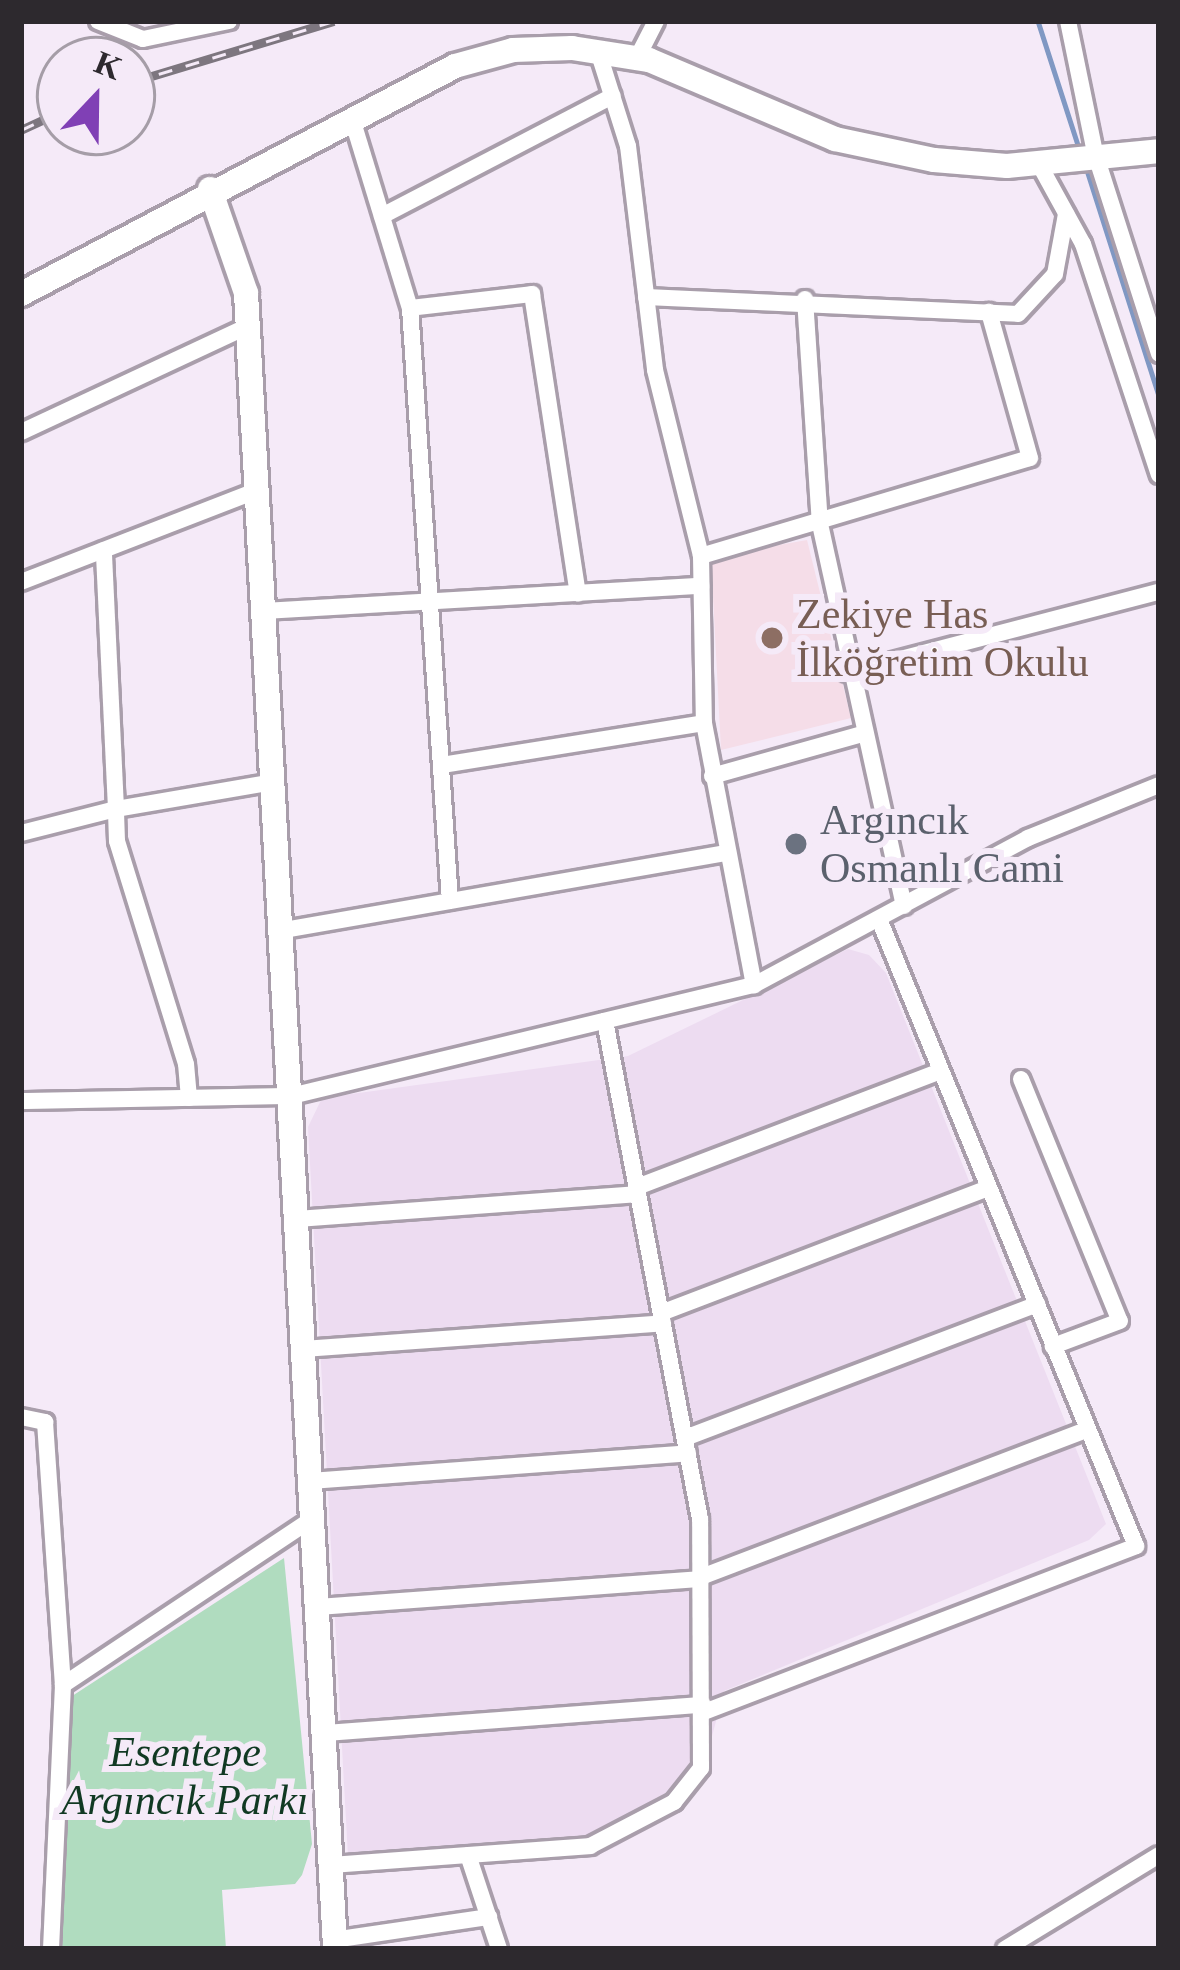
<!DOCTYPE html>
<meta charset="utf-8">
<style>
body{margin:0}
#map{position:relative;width:1180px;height:1970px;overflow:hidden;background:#f5eaf8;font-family:"Times New Roman",serif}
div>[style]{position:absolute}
.built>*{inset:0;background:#eddcf1}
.education>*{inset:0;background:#f5dde8}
.green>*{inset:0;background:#b0dcbf}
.stream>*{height:4.5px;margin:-2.25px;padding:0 2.25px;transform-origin:2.25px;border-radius:2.25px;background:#8098c3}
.roads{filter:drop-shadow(3px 0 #a99eab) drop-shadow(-3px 0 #a99eab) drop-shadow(0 3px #a99eab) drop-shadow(0 -3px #a99eab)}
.street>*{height:16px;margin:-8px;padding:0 8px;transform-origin:8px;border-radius:8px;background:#fff}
.secondary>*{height:24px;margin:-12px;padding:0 12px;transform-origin:12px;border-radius:12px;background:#fff}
.rail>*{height:9px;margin-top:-4.5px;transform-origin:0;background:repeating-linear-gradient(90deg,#f5eaf8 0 14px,#7d767f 0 28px);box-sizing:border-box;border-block:3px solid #7d767f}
.dots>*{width:33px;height:33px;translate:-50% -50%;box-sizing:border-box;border:6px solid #f5eaf8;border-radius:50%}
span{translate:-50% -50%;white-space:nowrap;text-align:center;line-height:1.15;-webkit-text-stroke:12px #f5eaf8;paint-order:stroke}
.education-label{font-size:42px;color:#785e54}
.left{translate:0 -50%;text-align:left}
.worship-label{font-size:42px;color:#5b616d}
.park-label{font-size:42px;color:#113923;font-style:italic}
.frame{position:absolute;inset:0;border:24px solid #2d292e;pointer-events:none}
.north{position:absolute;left:36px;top:36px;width:120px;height:120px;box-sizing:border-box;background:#f5eaf8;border:3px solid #a59da7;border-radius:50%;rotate:22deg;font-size:33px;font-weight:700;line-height:48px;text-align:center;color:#2d292e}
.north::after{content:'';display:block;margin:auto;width:42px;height:54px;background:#8040b5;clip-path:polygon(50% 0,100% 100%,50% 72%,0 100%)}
</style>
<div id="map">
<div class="built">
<div style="clip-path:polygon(848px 949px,869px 955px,886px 973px,1106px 1524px,1089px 1540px,724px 1691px,702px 1774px,677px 1805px,617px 1846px,593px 1857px,349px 1875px,308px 1127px,322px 1098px,628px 1056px)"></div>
</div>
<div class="education">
<div style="clip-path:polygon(807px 540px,851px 718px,721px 750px,711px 557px)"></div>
</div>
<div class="green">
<div style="clip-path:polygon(284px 1558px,312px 1844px,302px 1875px,295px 1884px,222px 1890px,226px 1949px,62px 1949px,66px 1700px)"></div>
</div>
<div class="stream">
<div style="left:1038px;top:21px;width:137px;rotate:72.1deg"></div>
<div style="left:1086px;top:167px;width:240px;rotate:72.3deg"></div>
</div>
<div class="roads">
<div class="street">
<div style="left:98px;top:21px;width:48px;rotate:21.8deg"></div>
<div style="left:143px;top:39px;width:88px;rotate:-11.8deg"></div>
<div style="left:1068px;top:21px;width:135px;rotate:78.4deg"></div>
<div style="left:1095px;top:153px;width:211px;rotate:72.3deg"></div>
<div style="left:598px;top:51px;width:100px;rotate:72.5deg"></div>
<div style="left:628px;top:146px;width:226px;rotate:83.1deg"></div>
<div style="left:655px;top:370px;width:192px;rotate:76.1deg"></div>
<div style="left:701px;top:556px;width:167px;rotate:89deg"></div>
<div style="left:704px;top:723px;width:267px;rotate:79.2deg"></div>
<div style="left:637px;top:58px;width:42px;rotate:-62.8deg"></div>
<div style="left:353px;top:122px;width:195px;rotate:73deg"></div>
<div style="left:410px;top:308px;width:594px;rotate:86.14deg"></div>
<div style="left:1039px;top:164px;width:91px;rotate:61.2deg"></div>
<div style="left:1083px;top:244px;width:243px;rotate:71.8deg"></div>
<div style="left:382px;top:216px;width:260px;rotate:-27.5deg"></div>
<div style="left:646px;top:297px;width:372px;rotate:2.6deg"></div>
<div style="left:1018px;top:314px;width:54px;rotate:-47.2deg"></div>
<div style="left:1055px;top:274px;width:61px;rotate:-79.6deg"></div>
<div style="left:805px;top:299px;width:225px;rotate:86.2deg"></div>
<div style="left:820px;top:524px;width:391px;rotate:77.6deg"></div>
<div style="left:410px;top:308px;width:123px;rotate:-6.5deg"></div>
<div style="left:532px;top:294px;width:303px;rotate:81.3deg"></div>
<div style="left:21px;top:432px;width:251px;rotate:-25deg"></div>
<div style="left:701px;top:556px;width:343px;rotate:-16.6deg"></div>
<div style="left:1030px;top:458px;width:152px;rotate:-105.7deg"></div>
<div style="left:21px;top:582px;width:252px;rotate:-21.2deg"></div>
<div style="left:263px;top:611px;width:439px;rotate:-3.3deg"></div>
<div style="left:847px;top:673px;width:322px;rotate:-14.6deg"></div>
<div style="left:442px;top:765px;width:265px;rotate:-9.1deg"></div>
<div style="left:712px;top:776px;width:156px;rotate:-15.6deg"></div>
<div style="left:21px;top:833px;width:98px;rotate:-14.2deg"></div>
<div style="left:116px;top:809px;width:259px;rotate:-92.7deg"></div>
<div style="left:284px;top:930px;width:447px;rotate:-9.9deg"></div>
<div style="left:1021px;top:1079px;width:261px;rotate:67.8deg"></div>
<div style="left:1120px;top:1321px;width:72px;rotate:159.5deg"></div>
<div style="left:189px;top:1098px;width:34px;rotate:-95deg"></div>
<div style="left:186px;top:1064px;width:233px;rotate:-107.2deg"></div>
<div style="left:117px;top:841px;width:32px;rotate:-92deg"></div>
<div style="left:116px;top:809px;width:160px;rotate:-9.7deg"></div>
<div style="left:21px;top:1101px;width:270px;rotate:-1.1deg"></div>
<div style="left:291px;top:1096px;width:476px;rotate:-13.5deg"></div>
<div style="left:754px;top:985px;width:311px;rotate:-28.2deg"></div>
<div style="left:1028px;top:838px;width:141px;rotate:-22deg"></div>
<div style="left:637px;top:1187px;width:325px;rotate:-20.9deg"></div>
<div style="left:298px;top:1219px;width:341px;rotate:-4.2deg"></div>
<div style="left:661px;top:1313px;width:351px;rotate:-20.9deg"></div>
<div style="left:304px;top:1349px;width:360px;rotate:-4.1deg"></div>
<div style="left:21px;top:1417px;width:25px;rotate:12deg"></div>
<div style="left:45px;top:1422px;width:264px;rotate:86.1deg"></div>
<div style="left:63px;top:1685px;width:264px;rotate:92.6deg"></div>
<div style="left:685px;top:1438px;width:377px;rotate:-20.8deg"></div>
<div style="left:311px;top:1481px;width:378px;rotate:-4.2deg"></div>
<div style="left:701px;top:1577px;width:414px;rotate:-20.9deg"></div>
<div style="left:319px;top:1607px;width:383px;rotate:-4.2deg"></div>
<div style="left:63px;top:1685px;width:301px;rotate:-33.7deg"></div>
<div style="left:704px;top:1712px;width:463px;rotate:-21deg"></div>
<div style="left:1136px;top:1546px;width:678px;rotate:-112.29deg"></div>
<div style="left:327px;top:1733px;width:377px;rotate:-4.3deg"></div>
<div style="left:468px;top:1855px;width:99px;rotate:71.7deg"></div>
<div style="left:332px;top:1865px;width:259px;rotate:-4.2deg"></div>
<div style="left:590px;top:1846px;width:95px;rotate:-27.6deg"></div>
<div style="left:674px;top:1802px;width:43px;rotate:-51.5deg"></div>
<div style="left:701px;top:1768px;width:249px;rotate:-90.2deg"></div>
<div style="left:700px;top:1519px;width:507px;rotate:-100.8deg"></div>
<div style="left:333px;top:1940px;width:158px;rotate:-8.4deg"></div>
<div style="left:1005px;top:1949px;width:180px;rotate:-31.4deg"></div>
</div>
<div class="secondary">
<div style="left:210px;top:189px;width:110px;rotate:70.9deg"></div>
<div style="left:246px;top:293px;width:1658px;rotate:86.92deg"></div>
<div style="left:21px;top:294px;width:490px;rotate:-27.7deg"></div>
<div style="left:455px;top:66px;width:60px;rotate:-15.4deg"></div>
<div style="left:513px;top:50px;width:59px;rotate:-1.9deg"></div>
<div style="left:572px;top:48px;width:78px;rotate:8.9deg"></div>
<div style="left:649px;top:60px;width:202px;rotate:23deg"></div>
<div style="left:835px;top:139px;width:101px;rotate:12deg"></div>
<div style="left:934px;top:160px;width:73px;rotate:4.7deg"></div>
<div style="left:1007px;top:166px;width:153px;rotate:-5.6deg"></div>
</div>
</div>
<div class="rail">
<div style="left:132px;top:82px;width:211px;rotate:-16.8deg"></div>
<div style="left:21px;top:130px;width:43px;rotate:-24.8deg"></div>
</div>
<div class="dots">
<div style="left:772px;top:638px;background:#8d6e63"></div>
<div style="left:796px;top:844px;background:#6b7280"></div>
</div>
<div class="education-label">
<span class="left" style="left:796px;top:638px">Zekiye Has<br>İlköğretim Okulu</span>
</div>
<div class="worship-label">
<span class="left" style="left:820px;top:844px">Argıncık<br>Osmanlı Cami</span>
</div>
<div class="park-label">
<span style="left:185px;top:1776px">Esentepe<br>Argıncık Parkı</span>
</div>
<div class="frame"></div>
<div class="north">K</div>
</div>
